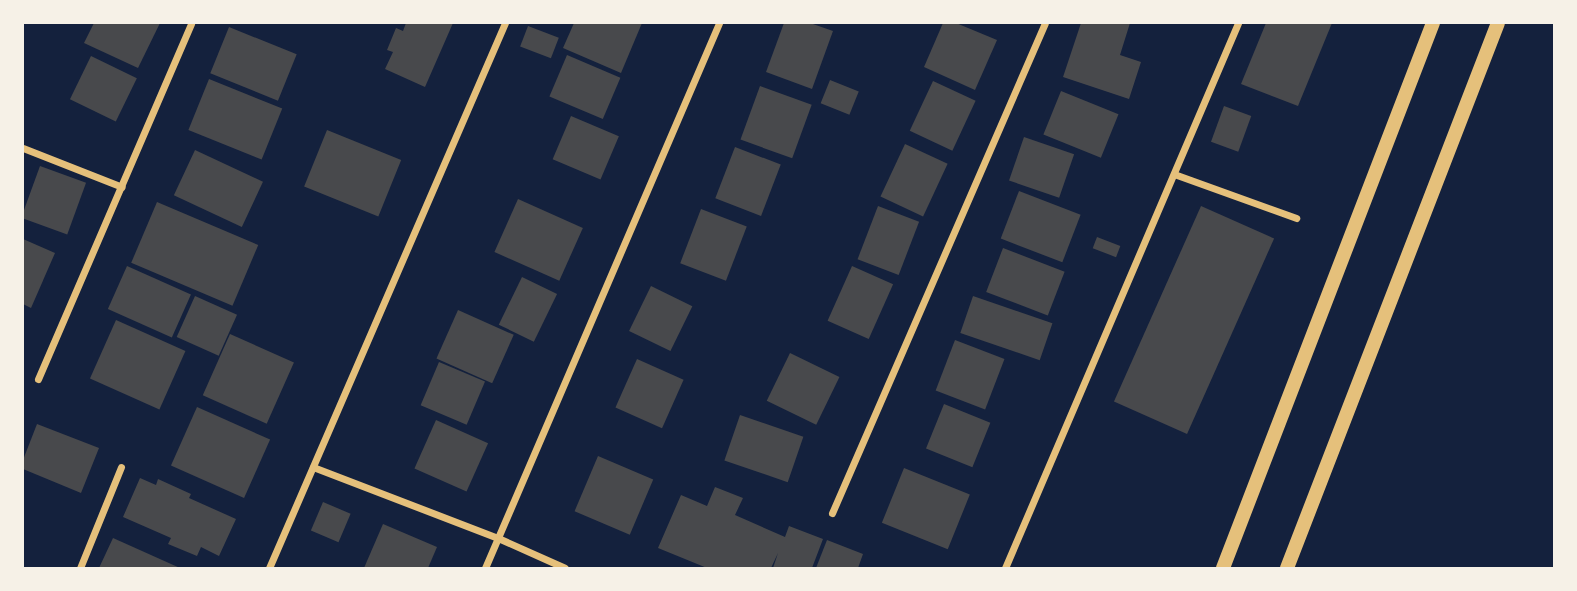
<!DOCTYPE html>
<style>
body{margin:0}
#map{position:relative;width:1577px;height:591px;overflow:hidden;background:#14213d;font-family:"Noto Serif",serif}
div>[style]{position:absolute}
.building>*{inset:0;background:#48494c;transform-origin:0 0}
.minor>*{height:7px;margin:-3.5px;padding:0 3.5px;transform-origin:3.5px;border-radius:3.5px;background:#e5c07b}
.secondary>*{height:14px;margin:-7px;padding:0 7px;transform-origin:7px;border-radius:7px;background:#e5c07b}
span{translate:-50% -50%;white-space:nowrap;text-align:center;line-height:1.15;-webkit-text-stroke:5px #f6f1e7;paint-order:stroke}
.frame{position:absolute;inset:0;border:24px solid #f6f1e7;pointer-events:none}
</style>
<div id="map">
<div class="building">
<div style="clip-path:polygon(94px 23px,160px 23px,138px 68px,84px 43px)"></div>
<div style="clip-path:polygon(406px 23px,453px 23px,425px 87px,385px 69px,393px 52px,387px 50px,396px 28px,403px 31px)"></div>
<div style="clip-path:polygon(574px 23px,642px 23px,621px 73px,563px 48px)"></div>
<div style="clip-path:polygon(784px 23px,810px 23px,833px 31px,812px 89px,766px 72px)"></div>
<div style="clip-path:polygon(943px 23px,956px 23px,997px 40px,975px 90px,924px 67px)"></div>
<div style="clip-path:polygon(1081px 23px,1130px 23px,1120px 55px,1141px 62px,1129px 99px,1063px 77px)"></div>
<div style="clip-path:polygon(1266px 23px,1332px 23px,1298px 106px,1241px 84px)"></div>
<div style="left:528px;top:26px;width:33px;height:22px;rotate:21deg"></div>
<div style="left:229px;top:27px;width:73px;height:50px;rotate:22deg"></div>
<div style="left:567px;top:55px;width:58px;height:45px;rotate:23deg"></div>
<div style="left:91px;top:56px;width:51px;height:48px;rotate:26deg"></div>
<div style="left:209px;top:79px;width:79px;height:55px;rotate:22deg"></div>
<div style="left:830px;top:80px;width:31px;height:25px;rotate:22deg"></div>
<div style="left:933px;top:81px;width:47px;height:55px;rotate:25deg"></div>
<div style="left:760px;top:86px;width:55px;height:57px;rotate:20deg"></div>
<div style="left:1061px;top:91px;width:62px;height:47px;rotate:22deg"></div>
<div style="left:1224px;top:106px;width:29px;height:38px;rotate:20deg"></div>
<div style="left:571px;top:116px;width:52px;height:47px;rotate:23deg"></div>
<div style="left:327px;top:130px;width:80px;height:61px;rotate:22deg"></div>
<div style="left:1024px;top:137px;width:53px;height:46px;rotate:19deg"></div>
<div style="left:905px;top:144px;width:47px;height:58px;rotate:25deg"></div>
<div style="left:735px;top:147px;width:49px;height:55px;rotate:21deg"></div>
<div style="left:195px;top:150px;width:75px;height:50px;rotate:25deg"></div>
<div style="left:40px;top:166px;width:49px;height:55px;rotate:20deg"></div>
<div style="left:1019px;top:191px;width:66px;height:51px;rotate:21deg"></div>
<div style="left:518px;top:199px;width:71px;height:58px;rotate:24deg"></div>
<div style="left:157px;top:202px;width:110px;height:66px;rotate:23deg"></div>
<div style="left:878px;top:206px;width:44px;height:57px;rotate:21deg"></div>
<div style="left:1201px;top:206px;width:80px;height:214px;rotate:24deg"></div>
<div style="left:701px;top:209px;width:49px;height:58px;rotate:21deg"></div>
<div style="left:1097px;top:237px;width:25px;height:12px;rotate:21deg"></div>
<div style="clip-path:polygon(23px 239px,55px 253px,31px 308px,23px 304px)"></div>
<div style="left:1003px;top:248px;width:66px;height:47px;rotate:21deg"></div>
<div style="left:127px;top:266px;width:70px;height:47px;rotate:24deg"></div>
<div style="left:852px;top:266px;width:45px;height:60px;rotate:24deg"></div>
<div style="left:522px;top:277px;width:39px;height:53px;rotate:26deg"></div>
<div style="left:651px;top:286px;width:46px;height:50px;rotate:26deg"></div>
<div style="left:195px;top:296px;width:46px;height:45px;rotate:24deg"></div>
<div style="left:973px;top:296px;width:84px;height:39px;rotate:19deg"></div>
<div style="left:458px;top:310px;width:61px;height:53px;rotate:24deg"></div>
<div style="left:116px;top:320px;width:76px;height:64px;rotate:24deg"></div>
<div style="left:230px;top:334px;width:70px;height:67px;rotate:24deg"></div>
<div style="left:955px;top:340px;width:53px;height:54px;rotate:21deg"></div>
<div style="left:790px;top:353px;width:55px;height:53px;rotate:26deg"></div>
<div style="left:637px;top:359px;width:51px;height:53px;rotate:24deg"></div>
<div style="left:439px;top:362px;width:50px;height:47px;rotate:23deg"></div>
<div style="left:944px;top:404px;width:50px;height:48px;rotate:22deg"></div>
<div style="left:197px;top:407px;width:80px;height:64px;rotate:24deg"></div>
<div style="left:740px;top:415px;width:67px;height:48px;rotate:19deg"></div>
<div style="left:436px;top:420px;width:57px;height:53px;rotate:24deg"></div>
<div style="clip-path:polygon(37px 424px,99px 448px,81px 493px,23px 469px,23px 460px)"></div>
<div style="left:598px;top:456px;width:60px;height:60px;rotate:23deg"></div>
<div style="left:904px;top:468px;width:71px;height:59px;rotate:22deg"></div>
<div style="clip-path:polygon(140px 478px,156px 485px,158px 479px,191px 494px,189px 498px,236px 519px,219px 556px,201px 547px,197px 556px,168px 544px,171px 538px,123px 517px)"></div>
<div style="clip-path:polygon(715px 487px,743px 498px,735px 515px,785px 537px,789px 526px,823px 539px,812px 568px,773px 568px,778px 553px,771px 568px,707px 568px,658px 548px,681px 495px,707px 506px)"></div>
<div style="left:323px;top:502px;width:30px;height:31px;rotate:23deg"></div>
<div style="clip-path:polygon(383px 524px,437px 547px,428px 568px,364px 568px)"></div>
<div style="clip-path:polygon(113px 538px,180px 568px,99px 568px)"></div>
<div style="clip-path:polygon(827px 540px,863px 554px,858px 568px,816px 568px)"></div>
</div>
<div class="minor">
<div style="left:23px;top:148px;width:106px;rotate:21.5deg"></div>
<div style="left:1174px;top:174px;width:130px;rotate:19.8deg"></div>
<div style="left:38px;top:379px;width:387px;rotate:-66.7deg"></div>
<div style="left:313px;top:467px;width:198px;rotate:21deg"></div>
<div style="left:498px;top:538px;width:73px;rotate:24.1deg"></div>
<div style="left:832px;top:513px;width:534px;rotate:-66.51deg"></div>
<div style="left:80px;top:568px;width:109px;rotate:-67.9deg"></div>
<div style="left:269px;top:568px;width:594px;rotate:-66.59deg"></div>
<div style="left:485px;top:568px;width:593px;rotate:-66.76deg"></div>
<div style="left:1005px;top:568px;width:593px;rotate:-66.85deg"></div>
</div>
<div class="secondary">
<div style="left:1223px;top:568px;width:584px;rotate:-68.93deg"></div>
<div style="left:1287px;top:568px;width:584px;rotate:-68.84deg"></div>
</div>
<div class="frame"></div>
</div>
